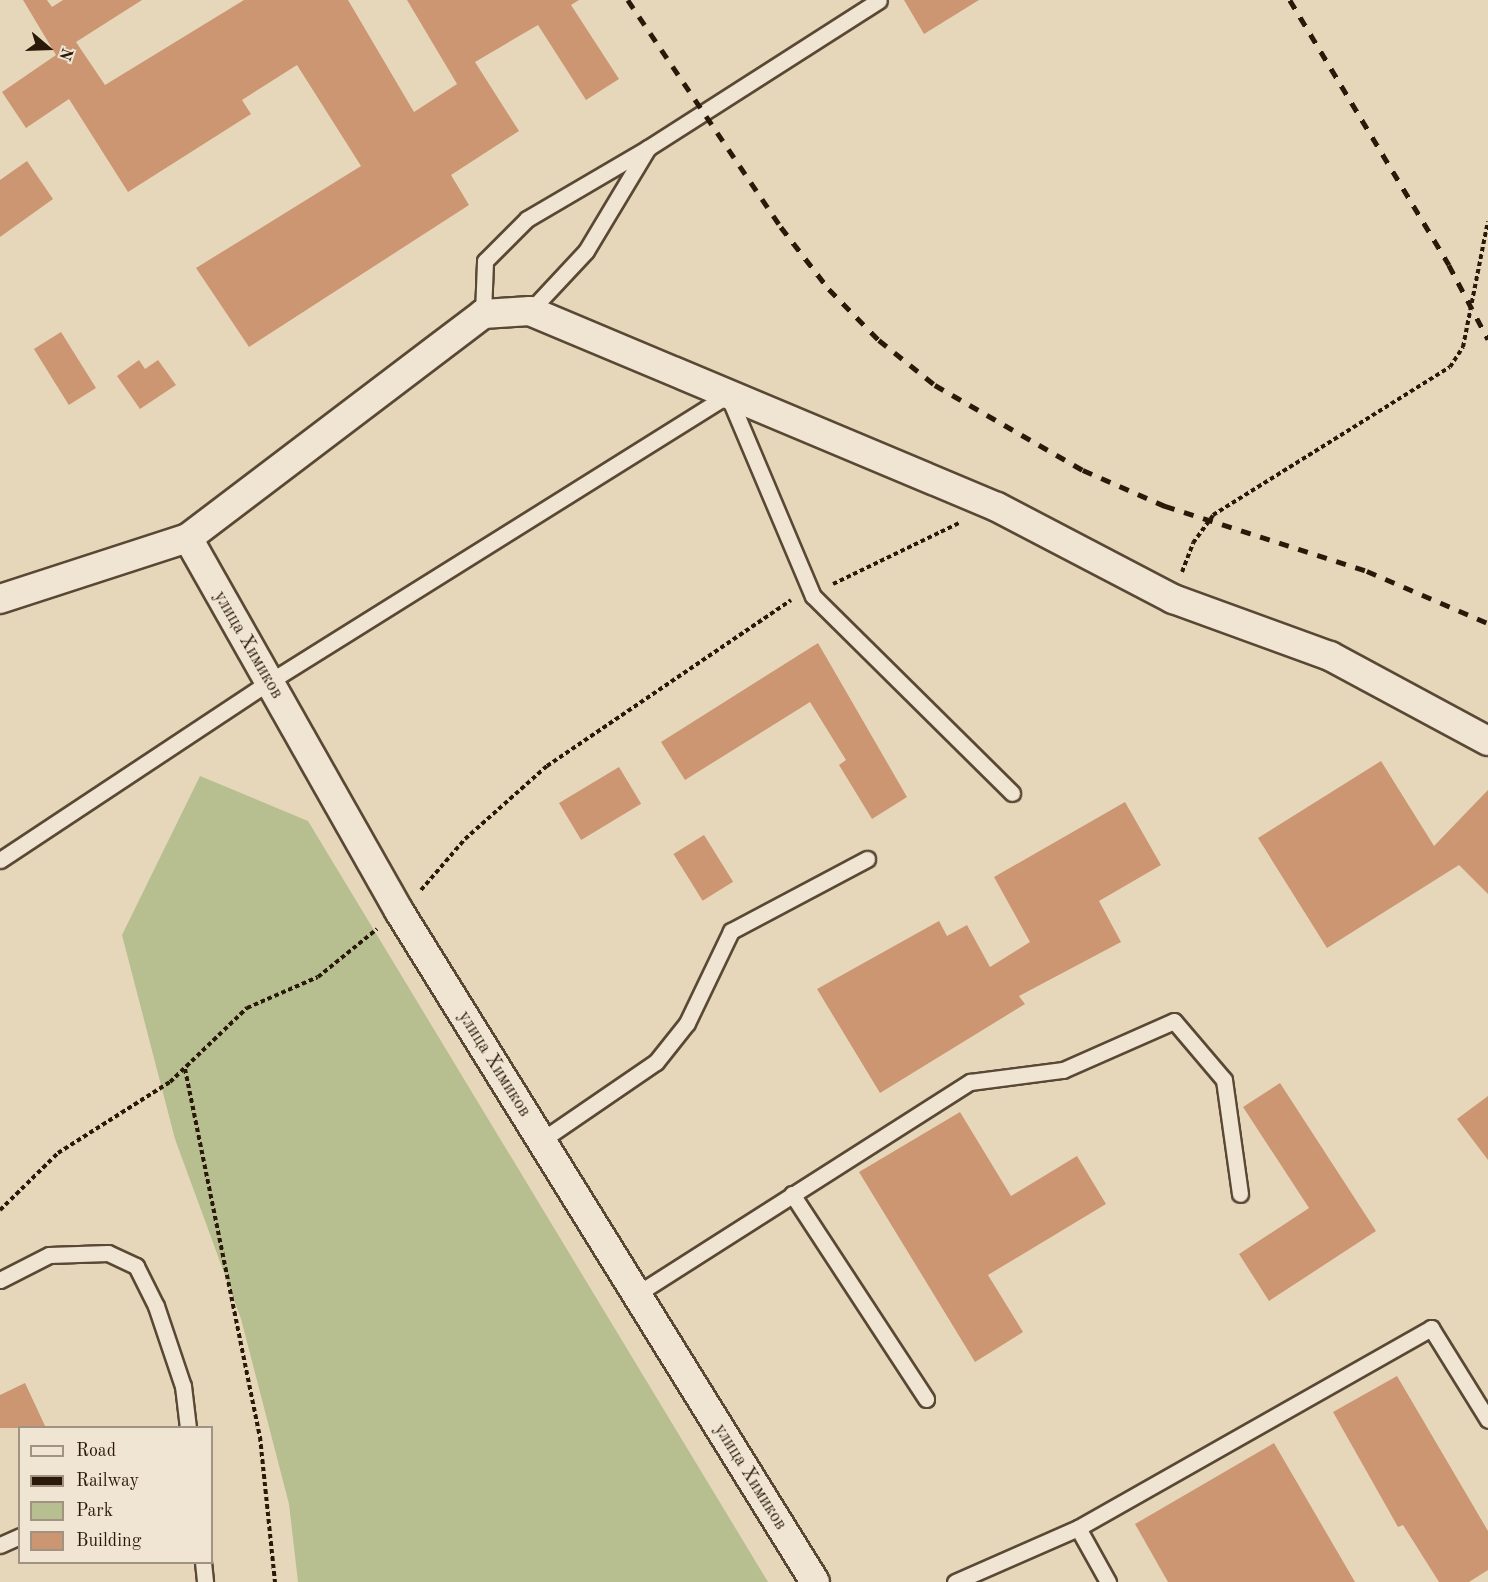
<!DOCTYPE html>
<meta charset="utf-8">
<style>
body{margin:0}
#map{position:relative;width:1488px;height:1582px;overflow:hidden;background:#e7d7ba;font-family:"Old Standard TT",serif}
div>[style]{position:absolute}
.green>*{inset:0;background:#b7be8f}
.building>*{inset:0;background:#cd9672;transform-origin:0 0}
.path>*{height:4px;margin-top:-2px;transform-origin:0;background:repeating-linear-gradient(90deg,#2a1908 0 4.5px,transparent 0 7.5px)}
.roads{filter:drop-shadow(2px 0 #594834) drop-shadow(-2px 0 #594834) drop-shadow(0 2px #594834) drop-shadow(0 -2px #594834)}
.lane>*{height:15px;margin:-7.5px;padding:0 7.5px;transform-origin:7.5px;border-radius:7.5px;background:#efe5d2}
.street>*{height:28px;margin:-14px;padding:0 14px;transform-origin:14px;border-radius:14px;background:#efe5d2}
.rail>*{height:4.5px;margin-top:-2.25px;transform-origin:0;background:repeating-linear-gradient(90deg,#2a1908 0 10px,transparent 0 20px)}
span{translate:-50% -50%;white-space:nowrap;text-align:center;line-height:1.15;-webkit-text-stroke:4.5px #efe5d2;paint-order:stroke}
.street-label{font-size:18px;color:#2a1908}
.legend{position:absolute;left:18px;top:1426px;width:195px;height:138px;box-sizing:border-box;background:#efe5d2;border:2px solid #a09381;margin:0;padding:8px 10px;list-style:none;font-size:18px;color:#2a1908}
.legend li{display:flex;align-items:center;gap:12px;height:30px}
.legend b{width:30px;border:2px solid #a09381}
.north{position:absolute;left:18px;top:18px;width:60px;height:60px;-webkit-text-stroke:4px #efe5d2;paint-order:stroke;rotate:109deg;font-size:16px;font-weight:700;line-height:24px;text-align:center;color:#2a1908}
.north::after{content:'';display:block;margin:auto;width:21px;height:27px;background:#2a1908;clip-path:polygon(50% 0,100% 100%,50% 72%,0 100%)}
</style>
<div id="map">
<div class="green">
<div style="clip-path:polygon(200px 776px,308px 821px,768px 1582px,298px 1582px,289px 1504px,241px 1319px,175px 1139px,122px 935px)"></div>
</div>
<div class="building">
<div style="clip-path:polygon(23px 0,47px 0,52px 7px,63px 0,142px 0,76px 42px,105px 85px,244px 0,348px 0,414px 112px,457px 84px,407px 0,579px 0,571px 5px,619px 79px,586px 100px,538px 25px,475px 62px,519px 131px,451px 175px,469px 205px,249px 347px,196px 268px,361px 166px,297px 65px,242px 100px,251px 114px,128px 192px,69px 99px,26px 128px,2px 92px,56px 55px)"></div>
<div style="clip-path:polygon(904px 0,979px 0,924px 34px)"></div>
<div style="clip-path:polygon(27px 161px,53px 199px,0 237px,0 180px)"></div>
<div style="left:61px;top:332px;width:66px;height:32px;rotate:58deg"></div>
<div style="clip-path:polygon(139px 360px,145px 369px,158px 360px,176px 385px,140px 409px,117px 376px)"></div>
<div style="clip-path:polygon(818px 643px,907px 797px,872px 819px,839px 765px,846px 760px,810px 702px,685px 780px,661px 742px)"></div>
<div style="clip-path:polygon(1381px 761px,1434px 846px,1488px 790px,1488px 894px,1459px 865px,1327px 948px,1258px 838px)"></div>
<div style="left:619px;top:767px;width:43px;height:70px;rotate:59deg"></div>
<div style="clip-path:polygon(1125px 802px,1161px 865px,1099px 901px,1121px 942px,1019px 996px,1025px 1004px,880px 1093px,817px 989px,939px 921px,947px 936px,967px 925px,990px 967px,1030px 942px,994px 877px)"></div>
<div style="left:704px;top:835px;width:55px;height:36px;rotate:58deg"></div>
<div style="clip-path:polygon(1280px 1083px,1376px 1231px,1269px 1301px,1239px 1254px,1309px 1208px,1243px 1107px)"></div>
<div style="clip-path:polygon(1488px 1096px,1488px 1160px,1457px 1119px)"></div>
<div style="clip-path:polygon(960px 1112px,1011px 1196px,1077px 1156px,1106px 1204px,988px 1275px,1023px 1332px,975px 1362px,859px 1172px)"></div>
<div style="clip-path:polygon(1397px 1376px,1488px 1531px,1488px 1570px,1469px 1582px,1439px 1582px,1403px 1525px,1398px 1527px,1333px 1412px)"></div>
<div style="clip-path:polygon(25px 1383px,46px 1428px,0 1428px,0 1395px)"></div>
<div style="clip-path:polygon(1274px 1443px,1355px 1582px,1168px 1582px,1135px 1524px)"></div>
</div>
<div class="path">
<div style="left:1182px;top:572px;width:31px;rotate:-69deg"></div>
<div style="left:1193px;top:543px;width:34px;rotate:-54deg"></div>
<div style="left:1213px;top:515px;width:279px;rotate:-32deg"></div>
<div style="left:1450px;top:367px;width:24px;rotate:-57deg"></div>
<div style="left:1463px;top:347px;width:128px;rotate:-78.8deg"></div>
<div style="left:833px;top:584px;width:140px;rotate:-25.8deg"></div>
<div style="left:421px;top:890px;width:67px;rotate:-49.2deg"></div>
<div style="left:465px;top:839px;width:110px;rotate:-41.7deg"></div>
<div style="left:547px;top:766px;width:295px;rotate:-34.2deg"></div>
<div style="left:185px;top:1069px;width:376px;rotate:78.5deg"></div>
<div style="left:260px;top:1437px;width:146px;rotate:84.1deg"></div>
<div style="left:0;top:1210px;width:81px;rotate:-44.5deg"></div>
<div style="left:58px;top:1153px;width:133px;rotate:-32.4deg"></div>
<div style="left:170px;top:1082px;width:107px;rotate:-43.9deg"></div>
<div style="left:247px;top:1008px;width:77px;rotate:-23.6deg"></div>
<div style="left:318px;top:977px;width:76px;rotate:-39.1deg"></div>
</div>
<div class="roads">
<div class="lane">
<div style="left:530px;top:311px;width:82px;rotate:-47deg"></div>
<div style="left:586px;top:251px;width:120px;rotate:-59deg"></div>
<div style="left:648px;top:148px;width:274px;rotate:-32.6deg"></div>
<div style="left:483px;top:314px;width:53px;rotate:-87.8deg"></div>
<div style="left:485px;top:261px;width:59px;rotate:-45deg"></div>
<div style="left:527px;top:219px;width:140px;rotate:-30.4deg"></div>
<div style="left:0;top:860px;width:323px;rotate:-33.5deg"></div>
<div style="left:269px;top:682px;width:541px;rotate:-32.02deg"></div>
<div style="left:728px;top:395px;width:218px;rotate:67.1deg"></div>
<div style="left:813px;top:596px;width:280px;rotate:44.7deg"></div>
<div style="left:542px;top:1140px;width:138px;rotate:-34.4deg"></div>
<div style="left:656px;top:1062px;width:50px;rotate:-51.5deg"></div>
<div style="left:687px;top:1023px;width:102px;rotate:-64.4deg"></div>
<div style="left:731px;top:931px;width:154px;rotate:-27.9deg"></div>
<div style="left:792px;top:1194px;width:245px;rotate:56.8deg"></div>
<div style="left:0;top:1280px;width:55px;rotate:-27deg"></div>
<div style="left:49px;top:1255px;width:59px;rotate:-1.9deg"></div>
<div style="left:108px;top:1253px;width:31px;rotate:25deg"></div>
<div style="left:136px;top:1266px;width:45px;rotate:63.4deg"></div>
<div style="left:156px;top:1306px;width:84px;rotate:71.4deg"></div>
<div style="left:183px;top:1386px;width:42px;rotate:83.2deg"></div>
<div style="left:637px;top:1294px;width:395px;rotate:-32.5deg"></div>
<div style="left:970px;top:1082px;width:94px;rotate:-7.4deg"></div>
<div style="left:1063px;top:1070px;width:121px;rotate:-23.8deg"></div>
<div style="left:1174px;top:1021px;width:77px;rotate:49.7deg"></div>
<div style="left:1224px;top:1080px;width:115px;rotate:82deg"></div>
<div style="left:1078px;top:1528px;width:62px;rotate:60.9deg"></div>
<div style="left:0;top:1545px;width:22px;rotate:-24deg"></div>
<div style="left:203px;top:1562px;width:20px;rotate:84deg"></div>
<div style="left:955px;top:1582px;width:134px;rotate:-23.7deg"></div>
<div style="left:1078px;top:1528px;width:406px;rotate:-29.5deg"></div>
<div style="left:1431px;top:1328px;width:108px;rotate:58.2deg"></div>
</div>
<div class="street">
<div style="left:188px;top:538px;width:429px;rotate:60.5deg"></div>
<div style="left:399px;top:911px;width:789px;rotate:58.2deg"></div>
<div style="left:0;top:599px;width:198px;rotate:-18deg"></div>
<div style="left:188px;top:538px;width:370px;rotate:-37.2deg"></div>
<div style="left:483px;top:314px;width:47px;rotate:-3.7deg"></div>
<div style="left:530px;top:311px;width:506px;rotate:22.77deg"></div>
<div style="left:997px;top:507px;width:199px;rotate:27.6deg"></div>
<div style="left:1173px;top:599px;width:167px;rotate:20deg"></div>
<div style="left:1330px;top:656px;width:179px;rotate:28.3deg"></div>
</div>
</div>
<div class="rail">
<div style="left:628px;top:0;width:274px;rotate:56deg"></div>
<div style="left:781px;top:227px;width:78px;rotate:52.3deg"></div>
<div style="left:829px;top:289px;width:71px;rotate:45.6deg"></div>
<div style="left:879px;top:340px;width:72px;rotate:38.8deg"></div>
<div style="left:935px;top:385px;width:171px;rotate:29.9deg"></div>
<div style="left:1083px;top:470px;width:90px;rotate:23.7deg"></div>
<div style="left:1165px;top:506px;width:212px;rotate:17.8deg"></div>
<div style="left:1367px;top:571px;width:132px;rotate:23.3deg"></div>
<div style="left:1290px;top:0;width:309px;rotate:59deg"></div>
<div style="left:1449px;top:265px;width:84px;rotate:62.2deg"></div>
</div>
<div class="street-label">
<span style="left:248px;top:645px;rotate:60deg">улица Химиков</span>
<span style="left:494px;top:1064px;rotate:58deg">улица Химиков</span>
<span style="left:750px;top:1477px;rotate:58deg">улица Химиков</span>
</div>
<ul class="legend">
<li><b style="height:8px;background:#efe5d2"></b>Road</li>
<li><b style="height:8px;background:#2a1908"></b>Railway</li>
<li><b style="height:16px;background:#b7be8f"></b>Park</li>
<li><b style="height:16px;background:#cd9672"></b>Building</li>
</ul>
<div class="north">N</div>
</div>
